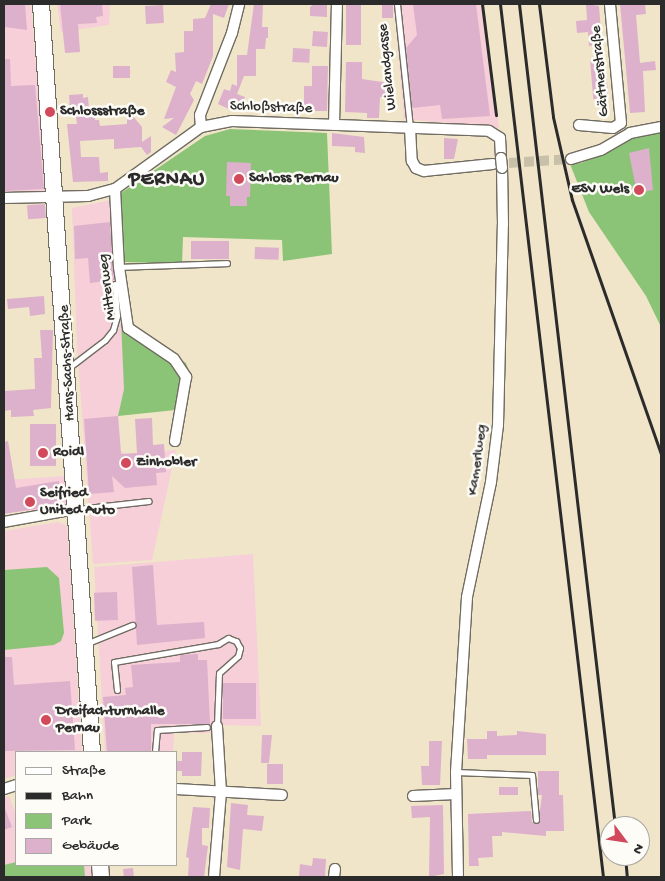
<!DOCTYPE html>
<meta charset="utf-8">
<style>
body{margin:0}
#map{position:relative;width:665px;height:881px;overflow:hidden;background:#f0e5c9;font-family:"Gochi Hand",sans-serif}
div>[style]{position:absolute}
.built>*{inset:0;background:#f6cfd8;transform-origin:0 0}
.green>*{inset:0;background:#8cc477}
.building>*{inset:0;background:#ddb0cb;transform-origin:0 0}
.street-tunnel>*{height:10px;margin-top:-5px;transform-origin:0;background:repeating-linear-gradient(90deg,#c9c0a9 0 10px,transparent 0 15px)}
.roads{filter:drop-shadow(1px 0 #706c62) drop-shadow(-1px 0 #706c62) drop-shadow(0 1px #706c62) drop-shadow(0 -1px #706c62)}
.lane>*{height:5px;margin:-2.5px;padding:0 2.5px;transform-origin:2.5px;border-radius:2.5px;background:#fff}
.street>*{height:10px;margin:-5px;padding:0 5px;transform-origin:5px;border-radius:5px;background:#fff}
.primary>*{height:16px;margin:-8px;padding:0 8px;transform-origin:8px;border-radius:8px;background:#fff}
.rail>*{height:3px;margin:-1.5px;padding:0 1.5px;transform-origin:1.5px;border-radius:1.5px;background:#2b2b2b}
.bridges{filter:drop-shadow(1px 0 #706c62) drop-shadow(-1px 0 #706c62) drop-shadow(0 1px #706c62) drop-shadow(0 -1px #706c62)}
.street-bridge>*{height:10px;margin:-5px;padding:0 5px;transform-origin:5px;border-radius:5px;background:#fff}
.dots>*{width:14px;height:14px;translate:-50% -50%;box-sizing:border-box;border:2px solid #fdfcf7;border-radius:50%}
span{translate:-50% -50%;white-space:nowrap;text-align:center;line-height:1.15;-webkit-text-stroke:5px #fdfcf7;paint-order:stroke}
.street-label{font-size:15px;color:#2b2b2b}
.poi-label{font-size:15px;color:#2b2b2b;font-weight:700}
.left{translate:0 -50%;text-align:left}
.right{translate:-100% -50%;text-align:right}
.district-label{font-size:20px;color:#2b2b2b;font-weight:700;letter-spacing:1px}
.frame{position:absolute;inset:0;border:5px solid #2b2b2b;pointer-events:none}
.legend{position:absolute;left:15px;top:751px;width:162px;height:115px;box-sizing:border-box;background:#fdfcf7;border:1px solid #a9a8a5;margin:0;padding:6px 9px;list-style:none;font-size:15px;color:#2b2b2b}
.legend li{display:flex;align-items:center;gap:10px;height:25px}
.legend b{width:25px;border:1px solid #a9a8a5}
.north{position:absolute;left:600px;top:816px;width:50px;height:50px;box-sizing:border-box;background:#fdfcf7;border:1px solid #a9a8a5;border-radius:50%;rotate:121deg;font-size:14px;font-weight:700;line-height:20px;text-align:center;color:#2b2b2b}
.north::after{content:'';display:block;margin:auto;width:18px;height:22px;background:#d1495b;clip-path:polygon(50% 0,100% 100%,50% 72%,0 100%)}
</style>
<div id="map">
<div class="built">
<div style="clip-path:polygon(4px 4px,31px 4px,46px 192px,4px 193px)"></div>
<div style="clip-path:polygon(57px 4px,110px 4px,109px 25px,61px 32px)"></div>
<div style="clip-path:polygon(394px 4px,482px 4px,499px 128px,404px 119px)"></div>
<div style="clip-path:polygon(121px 193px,128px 316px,124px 389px,118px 416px,121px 451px,125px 454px,176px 450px,152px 560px,93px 564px,77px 346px,72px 208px,111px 200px)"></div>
<div style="left:65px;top:476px;width:32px;height:62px;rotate:86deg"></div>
<div style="clip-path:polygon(58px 522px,67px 526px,82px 751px,16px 752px,16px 775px,4px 779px,4px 531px)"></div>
<div style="clip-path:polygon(253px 554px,261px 726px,220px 725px,211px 733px,174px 733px,173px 752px,105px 752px,94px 567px)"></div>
<div style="clip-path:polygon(9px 796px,16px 815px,16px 865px,90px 865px,91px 877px,4px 877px,4px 798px)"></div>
</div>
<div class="green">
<div style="clip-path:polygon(230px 129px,327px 133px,332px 254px,283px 261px,282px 240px,183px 237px,182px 264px,125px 262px,121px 193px,205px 136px)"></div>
<div style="clip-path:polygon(661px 133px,661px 327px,646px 296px,589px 212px,570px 164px,581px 163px,606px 153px,638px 135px)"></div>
<div style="clip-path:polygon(128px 317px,132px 327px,147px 339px,186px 363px,191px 376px,185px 409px,118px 416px,124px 389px,121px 321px)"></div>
<div style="clip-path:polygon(47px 567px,59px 578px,64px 633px,61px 641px,54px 645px,4px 650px,4px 570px)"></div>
<div style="clip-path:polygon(16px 862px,84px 865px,85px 877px,4px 877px,4px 865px)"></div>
</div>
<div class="building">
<div style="clip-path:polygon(4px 4px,25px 4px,27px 30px,5px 27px)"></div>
<div style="clip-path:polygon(60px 4px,102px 4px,103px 16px,96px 17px,97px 23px,78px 24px,80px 52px,65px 53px)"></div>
<div style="clip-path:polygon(211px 4px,229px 4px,224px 18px,213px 14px,213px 56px,202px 84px,196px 81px,190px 94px,194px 100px,176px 135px,162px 127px,174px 118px,164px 119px,176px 87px,166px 82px,171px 70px,176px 72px,175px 53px,184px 52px,184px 31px,193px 31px,193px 19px,205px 18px)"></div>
<div style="clip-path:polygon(254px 4px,263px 4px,262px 27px,268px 27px,268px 38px,266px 38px,265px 49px,256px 49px,256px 76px,244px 76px,237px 94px,245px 97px,241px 106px,234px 103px,231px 110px,218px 104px,224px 89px,230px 91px,232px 84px,237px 86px,237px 55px,247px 55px)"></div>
<div style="clip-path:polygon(314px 4px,327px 4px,327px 17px,310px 16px,310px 7px)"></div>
<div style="left:346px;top:4px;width:15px;height:41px"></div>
<div style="left:382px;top:4px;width:11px;height:14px"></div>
<div style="clip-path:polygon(413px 4px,476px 4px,490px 116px,442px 119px,440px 105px,412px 108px,406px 48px,417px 35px)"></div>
<div style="clip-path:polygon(586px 4px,599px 6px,602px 44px,589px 46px,588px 32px,577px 33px,576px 21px,587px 20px)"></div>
<div style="clip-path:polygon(620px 4px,645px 4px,646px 14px,636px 15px,640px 63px,655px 61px,656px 70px,643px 71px,645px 112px,630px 113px)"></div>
<div style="left:163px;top:5px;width:18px;height:18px;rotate:87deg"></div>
<div style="left:313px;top:31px;width:15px;height:15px;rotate:4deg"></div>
<div style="left:293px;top:48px;width:17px;height:14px;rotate:3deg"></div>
<div style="clip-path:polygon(4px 59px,10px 59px,11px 86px,35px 85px,44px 189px,4px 191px)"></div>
<div style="left:605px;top:60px;width:38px;height:15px;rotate:85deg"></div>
<div style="clip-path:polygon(346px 62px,362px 62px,362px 79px,389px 83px,388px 97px,380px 97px,379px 118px,367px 118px,367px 113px,345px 112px)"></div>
<div style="left:130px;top:66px;width:12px;height:17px;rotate:90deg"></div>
<div style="clip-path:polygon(312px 66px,328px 66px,327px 111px,312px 111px,312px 106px,304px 106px,304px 86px,312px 86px)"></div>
<div style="clip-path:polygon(83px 94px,83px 98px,88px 97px,89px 109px,95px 109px,95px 120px,99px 120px,100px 126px,127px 124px,127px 115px,132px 115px,142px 127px,142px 142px,151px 136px,151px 152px,147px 155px,141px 147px,114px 149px,114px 139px,80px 141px,81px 157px,99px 157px,100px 173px,108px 172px,108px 181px,73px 182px,67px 124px,77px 124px,75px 109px,70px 110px,69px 95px)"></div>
<div style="clip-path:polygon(332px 133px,364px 137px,365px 153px,355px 152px,355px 147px,332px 146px)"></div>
<div style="clip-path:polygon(444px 138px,458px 139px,454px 159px,444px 159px)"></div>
<div style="clip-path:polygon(649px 148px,653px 190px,637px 193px,629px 153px)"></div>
<div style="clip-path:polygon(227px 162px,251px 163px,250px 197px,247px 197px,247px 206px,230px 206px,230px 196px,226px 196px)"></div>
<div style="left:45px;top:204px;width:14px;height:18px;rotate:86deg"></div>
<div style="clip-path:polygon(110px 222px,114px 280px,90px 283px,88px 258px,75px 259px,74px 226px)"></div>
<div style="left:191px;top:241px;width:38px;height:18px"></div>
<div style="left:255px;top:247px;width:24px;height:12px;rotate:2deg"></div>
<div style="clip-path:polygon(44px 296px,45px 314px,30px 316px,29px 307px,8px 309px,7px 299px)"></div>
<div style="clip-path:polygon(40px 330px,53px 330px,51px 408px,33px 410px,34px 416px,11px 417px,11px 410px,4px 411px,4px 391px,35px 389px,34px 358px,42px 358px)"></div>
<div style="clip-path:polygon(118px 416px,121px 454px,137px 453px,135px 419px,152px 418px,153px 445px,164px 444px,166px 472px,156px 473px,157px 485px,125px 488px,112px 476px,114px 492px,89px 494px,84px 419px)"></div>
<div style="left:56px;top:424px;width:42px;height:26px;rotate:90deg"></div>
<div style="clip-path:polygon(8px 441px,16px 488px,59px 481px,60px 497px,53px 506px,4px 514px,4px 442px)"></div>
<div style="clip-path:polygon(153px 565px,157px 625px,204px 622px,205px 638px,137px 645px,132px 567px)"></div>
<div style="left:117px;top:592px;width:28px;height:23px;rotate:88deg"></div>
<div style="clip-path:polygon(198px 654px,198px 660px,207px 660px,210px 724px,151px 724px,151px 752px,107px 752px,103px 697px,126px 695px,125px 688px,133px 687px,131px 665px,180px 662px,180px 655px)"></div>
<div style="clip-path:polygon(4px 657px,12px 657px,14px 685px,70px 681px,75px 750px,4px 751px)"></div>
<div style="left:223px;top:683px;width:33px;height:36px"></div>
<div style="clip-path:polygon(487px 731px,497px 731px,497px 736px,517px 735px,517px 731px,546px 734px,546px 755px,487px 755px,487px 759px,468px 759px,467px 739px,487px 739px)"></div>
<div style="clip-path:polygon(262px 735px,272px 735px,269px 763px,261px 763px)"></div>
<div style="clip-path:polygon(429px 741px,442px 741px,440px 785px,422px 785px,421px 766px,429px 766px)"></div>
<div style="clip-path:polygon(182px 752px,202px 752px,201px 776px,182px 776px,182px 771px,176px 771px,176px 761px,182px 761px)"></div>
<div style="left:267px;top:764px;width:16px;height:20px"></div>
<div style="clip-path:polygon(538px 771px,559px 771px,559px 795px,563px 795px,564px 831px,546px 831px,546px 836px,502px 832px,502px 836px,492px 836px,493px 857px,478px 858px,479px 866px,469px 866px,468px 814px,531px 811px,532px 822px,538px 824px,542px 795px,538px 795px)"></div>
<div style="left:499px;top:787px;width:19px;height:8px"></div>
<div style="clip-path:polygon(231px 803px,248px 805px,247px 815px,264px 816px,262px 831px,243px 829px,240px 870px,227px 867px)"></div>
<div style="clip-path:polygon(443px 805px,444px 874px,429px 877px,430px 817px,412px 818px,411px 806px)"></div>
<div style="clip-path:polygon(4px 806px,12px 827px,4px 830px)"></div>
<div style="clip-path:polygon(193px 807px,210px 808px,209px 828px,202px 828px,202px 845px,208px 846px,204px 877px,188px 877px,189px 858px,186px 857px)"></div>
<div style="clip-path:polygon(313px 858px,326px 859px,325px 877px,299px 876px,300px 864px,312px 866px)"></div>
<div style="left:133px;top:868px;width:9px;height:10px;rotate:84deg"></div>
</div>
<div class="street-tunnel">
<div style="left:494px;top:164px;width:77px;rotate:-3.7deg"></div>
</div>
<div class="roads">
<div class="lane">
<div style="left:397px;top:4px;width:125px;rotate:84deg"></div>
<div style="left:119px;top:267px;width:108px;rotate:-2.1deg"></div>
<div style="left:71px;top:366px;width:43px;rotate:-37.4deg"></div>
<div style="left:105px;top:340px;width:13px;rotate:-51deg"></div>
<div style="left:113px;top:330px;width:15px;rotate:-74deg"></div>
<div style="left:117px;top:316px;width:32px;rotate:-94deg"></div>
<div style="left:78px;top:509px;width:71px;rotate:-6.4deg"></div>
<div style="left:88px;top:643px;width:48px;rotate:-22.2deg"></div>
<div style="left:117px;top:690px;width:28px;rotate:-96deg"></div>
<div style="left:114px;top:662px;width:106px;rotate:-9.8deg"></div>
<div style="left:218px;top:644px;width:12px;rotate:-31deg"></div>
<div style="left:228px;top:638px;width:9px;rotate:21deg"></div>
<div style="left:236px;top:641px;width:8px;rotate:60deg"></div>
<div style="left:240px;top:648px;width:8px;rotate:104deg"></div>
<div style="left:238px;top:656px;width:25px;rotate:138deg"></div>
<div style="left:219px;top:673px;width:53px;rotate:92.2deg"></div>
<div style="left:155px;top:752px;width:22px;rotate:-85deg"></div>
<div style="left:157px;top:730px;width:50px;rotate:-3.4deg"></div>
<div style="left:456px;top:772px;width:76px;rotate:2.3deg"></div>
<div style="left:532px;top:775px;width:45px;rotate:84.9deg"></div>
</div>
<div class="street">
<div style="left:334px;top:125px;width:121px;rotate:-88.6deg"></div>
<div style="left:579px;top:125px;width:34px;rotate:5deg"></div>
<div style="left:613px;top:128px;width:9px;rotate:-32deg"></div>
<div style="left:621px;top:123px;width:120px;rotate:-95.3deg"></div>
<div style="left:201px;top:127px;width:12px;rotate:-95deg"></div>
<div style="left:200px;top:115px;width:88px;rotate:-68.7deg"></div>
<div style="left:232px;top:33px;width:30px;rotate:-76deg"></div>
<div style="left:410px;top:128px;width:33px;rotate:87deg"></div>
<div style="left:412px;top:161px;width:8px;rotate:60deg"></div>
<div style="left:416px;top:168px;width:9px;rotate:21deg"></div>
<div style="left:424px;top:171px;width:69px;rotate:-5.8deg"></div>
<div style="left:571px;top:159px;width:31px;rotate:-17deg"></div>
<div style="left:601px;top:150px;width:34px;rotate:-30deg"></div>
<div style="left:630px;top:133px;width:32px;rotate:-11deg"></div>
<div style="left:115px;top:189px;width:78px;rotate:87.1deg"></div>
<div style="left:119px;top:267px;width:62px;rotate:81.6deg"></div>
<div style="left:128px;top:328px;width:55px;rotate:34deg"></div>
<div style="left:174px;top:359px;width:22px;rotate:56deg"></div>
<div style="left:186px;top:377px;width:65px;rotate:99.8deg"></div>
<div style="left:4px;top:198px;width:84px;rotate:-1.4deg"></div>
<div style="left:88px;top:196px;width:28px;rotate:-15deg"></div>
<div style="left:115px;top:189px;width:106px;rotate:-35.8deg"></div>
<div style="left:201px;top:127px;width:32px;rotate:-11deg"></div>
<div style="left:232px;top:121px;width:257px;rotate:2.2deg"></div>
<div style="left:489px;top:131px;width:13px;rotate:32deg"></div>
<div style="left:500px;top:138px;width:20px;rotate:87deg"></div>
<div style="left:4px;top:522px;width:73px;rotate:-10.2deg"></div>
<div style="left:4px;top:789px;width:13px;rotate:-18deg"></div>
<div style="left:176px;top:789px;width:106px;rotate:3.2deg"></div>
<div style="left:413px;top:796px;width:43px;rotate:-2.7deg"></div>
<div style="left:214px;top:877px;width:85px;rotate:-85.3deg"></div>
<div style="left:221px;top:792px;width:66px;rotate:-93.5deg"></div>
<div style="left:334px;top:877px;width:8px;rotate:-83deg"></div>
<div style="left:458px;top:877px;width:105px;rotate:-91.1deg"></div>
<div style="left:456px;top:772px;width:175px;rotate:-86.4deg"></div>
<div style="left:467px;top:597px;width:117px;rotate:-78.2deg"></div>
<div style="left:491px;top:482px;width:57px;rotate:-83deg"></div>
<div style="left:498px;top:425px;width:201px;rotate:-88.6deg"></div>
<div style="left:503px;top:224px;width:56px;rotate:-91deg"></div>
</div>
<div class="primary">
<div style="left:41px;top:4px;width:750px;rotate:86.1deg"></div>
<div style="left:100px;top:865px;width:12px;rotate:85deg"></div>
</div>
</div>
<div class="rail">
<div style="left:482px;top:4px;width:112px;rotate:82.8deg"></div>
<div style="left:500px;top:4px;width:879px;rotate:83.27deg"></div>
<div style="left:519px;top:4px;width:828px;rotate:83.34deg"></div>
<div style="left:539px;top:4px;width:114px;rotate:82.9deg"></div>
<div style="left:553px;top:117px;width:85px;rotate:77.1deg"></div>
<div style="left:572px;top:200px;width:269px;rotate:70.7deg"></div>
<div style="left:625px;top:856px;width:21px;rotate:85deg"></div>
</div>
<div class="bridges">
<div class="street-bridge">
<div style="left:501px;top:158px;width:10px;rotate:84deg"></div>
</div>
</div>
<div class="dots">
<div style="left:50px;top:112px;background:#d1495b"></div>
<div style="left:239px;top:179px;background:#d1495b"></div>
<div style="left:639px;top:190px;background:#d1495b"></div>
<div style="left:43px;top:453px;background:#d1495b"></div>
<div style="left:126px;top:463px;background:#d1495b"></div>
<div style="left:30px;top:502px;background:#d1495b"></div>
<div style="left:46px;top:720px;background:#d1495b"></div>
</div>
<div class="street-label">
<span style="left:388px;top:67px;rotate:-96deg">Wielandgasse</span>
<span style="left:601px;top:71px;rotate:-95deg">Gärtnerstraße</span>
<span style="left:271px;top:108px;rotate:2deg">Schloßstraße</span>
<span style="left:108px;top:287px;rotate:-97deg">Mitterweg</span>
<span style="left:68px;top:363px;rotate:-93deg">Hans-Sachs-Straße</span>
<span style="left:478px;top:460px;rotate:-82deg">Kamerlweg</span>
</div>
<div class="poi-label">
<span class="left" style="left:60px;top:112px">Schlossstraße</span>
<span class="left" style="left:249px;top:179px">Schloss Pernau</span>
<span class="right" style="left:629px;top:190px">ESV Wels</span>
<span class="left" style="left:53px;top:453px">Roidl</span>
<span class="left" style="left:136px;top:463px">Zinhobler</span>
<span class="left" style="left:40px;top:502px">Seifried<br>United Auto</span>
<span class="left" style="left:56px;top:720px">Dreifachturnhalle<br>Pernau</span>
</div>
<div class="district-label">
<span style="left:167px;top:180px">PERNAU</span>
</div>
<div class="frame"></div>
<ul class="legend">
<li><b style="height:6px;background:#fff"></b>Straße</li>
<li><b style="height:6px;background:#2b2b2b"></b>Bahn</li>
<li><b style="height:14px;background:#8cc477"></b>Park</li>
<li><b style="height:14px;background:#ddb0cb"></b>Gebäude</li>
</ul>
<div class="north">N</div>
</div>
